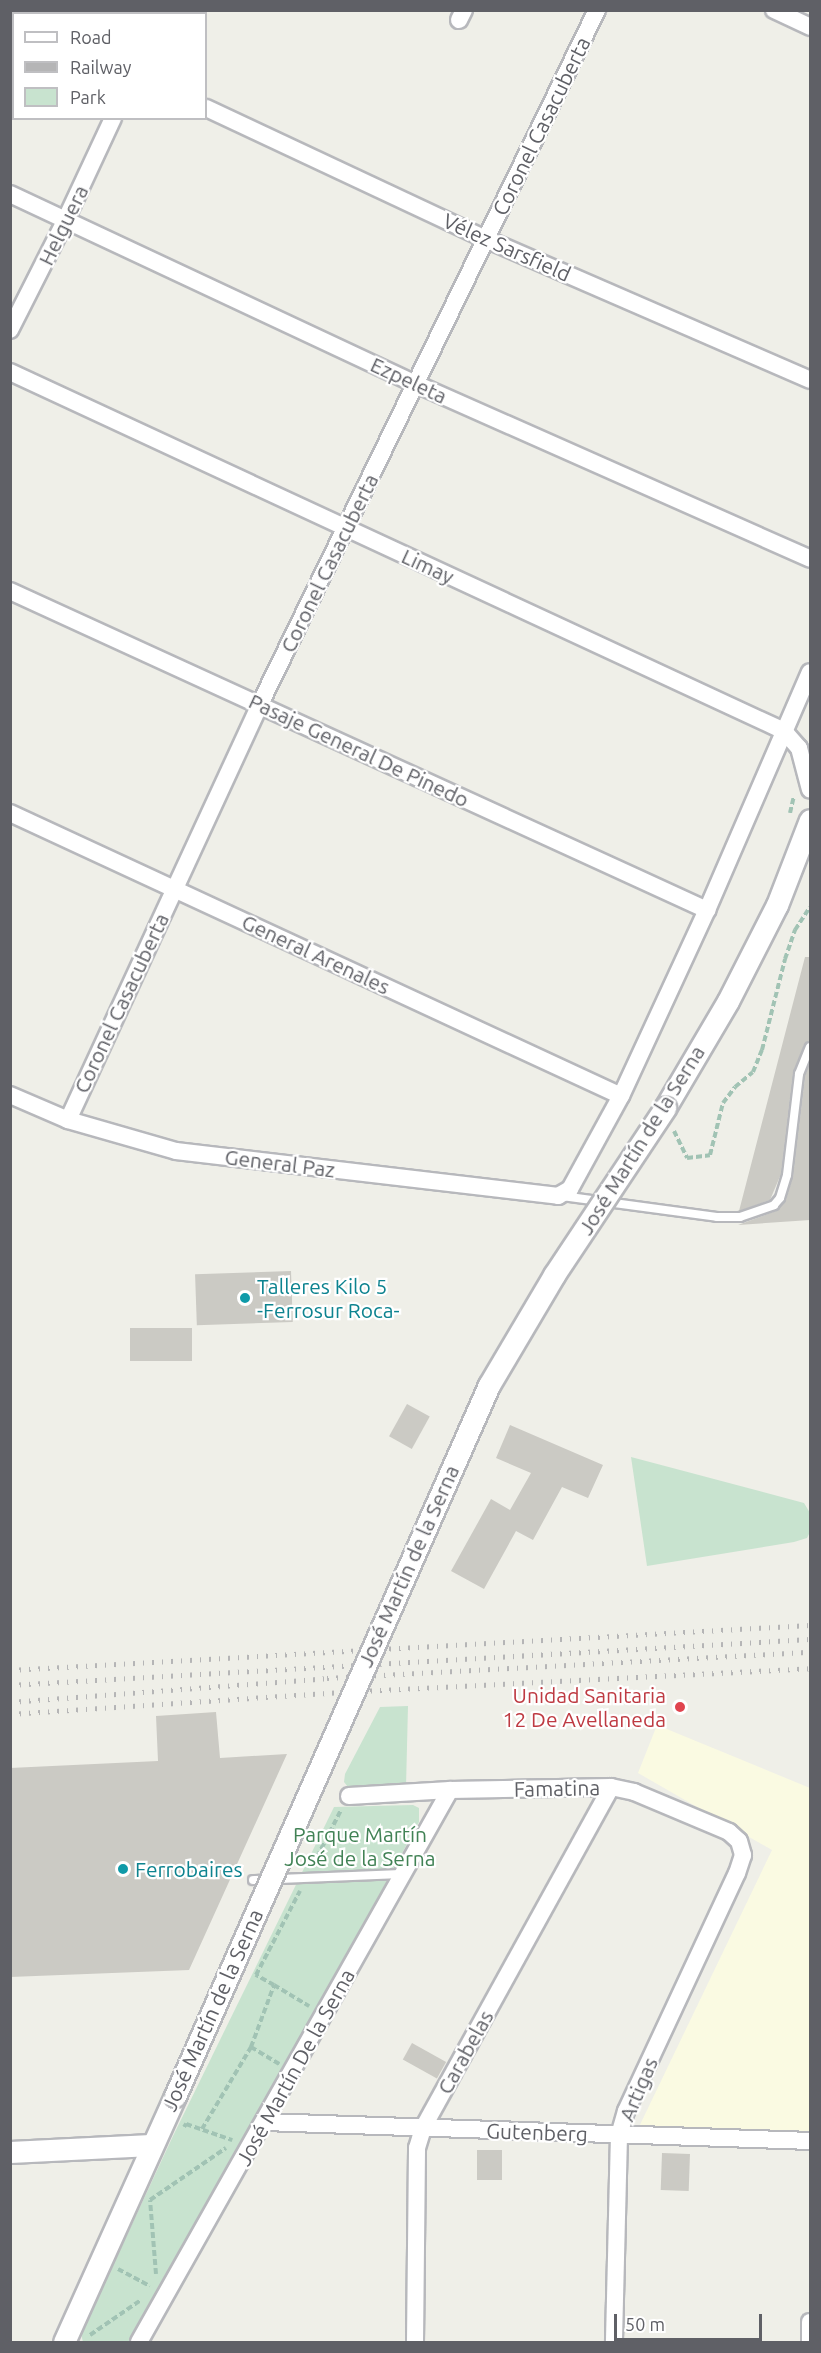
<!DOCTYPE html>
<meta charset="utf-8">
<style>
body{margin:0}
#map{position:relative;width:821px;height:2353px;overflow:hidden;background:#efefe8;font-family:Ubuntu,sans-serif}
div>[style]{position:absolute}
.commercial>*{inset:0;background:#fafae2}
.green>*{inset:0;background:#c8e3cf}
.building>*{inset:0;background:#cbcac4;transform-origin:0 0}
.path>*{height:4px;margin-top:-2px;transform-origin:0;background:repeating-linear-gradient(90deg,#a1c3b4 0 6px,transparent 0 9px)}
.roads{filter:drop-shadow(2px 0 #b7b8bc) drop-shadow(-2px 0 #b7b8bc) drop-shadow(0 2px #b7b8bc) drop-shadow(0 -2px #b7b8bc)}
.service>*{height:8px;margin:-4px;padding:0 4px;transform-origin:4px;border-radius:4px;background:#fff}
.minor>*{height:16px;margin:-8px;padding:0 8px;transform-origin:8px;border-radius:8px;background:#fff}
.tertiary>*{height:21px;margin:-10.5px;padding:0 10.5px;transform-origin:10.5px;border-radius:10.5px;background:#fff}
.rail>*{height:4.5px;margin-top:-2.25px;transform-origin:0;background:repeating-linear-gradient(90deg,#b5b5b6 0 1.5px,transparent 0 9.5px)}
.bridges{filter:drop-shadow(2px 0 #b7b8bc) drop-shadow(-2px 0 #b7b8bc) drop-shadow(0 2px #b7b8bc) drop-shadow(0 -2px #b7b8bc)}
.tertiary-bridge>*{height:21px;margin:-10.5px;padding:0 10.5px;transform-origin:10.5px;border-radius:10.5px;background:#fff}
.dots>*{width:16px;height:16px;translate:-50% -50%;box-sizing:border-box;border:3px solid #fff;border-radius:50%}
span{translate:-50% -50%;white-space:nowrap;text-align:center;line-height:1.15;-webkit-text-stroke:4.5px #fff;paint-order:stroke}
.street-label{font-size:21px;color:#5f6066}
.culture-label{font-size:21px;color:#0d838f}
.left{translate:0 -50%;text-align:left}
.health-label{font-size:21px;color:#be3a42}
.right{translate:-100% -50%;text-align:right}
.park-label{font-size:21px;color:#418255}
.frame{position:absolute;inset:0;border:12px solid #5f6066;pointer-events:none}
.legend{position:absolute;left:12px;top:12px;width:195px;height:108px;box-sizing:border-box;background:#fff;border:2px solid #bfbfc2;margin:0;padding:8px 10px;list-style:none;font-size:18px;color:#5f6066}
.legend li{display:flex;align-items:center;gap:12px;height:30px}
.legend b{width:30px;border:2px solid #bfbfc2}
.scale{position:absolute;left:614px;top:2314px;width:148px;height:27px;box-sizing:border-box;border:3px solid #5f6066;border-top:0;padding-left:8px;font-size:18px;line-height:21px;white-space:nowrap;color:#5f6066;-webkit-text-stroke:4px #fff;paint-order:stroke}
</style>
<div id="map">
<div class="commercial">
<div style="clip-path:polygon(657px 1725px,810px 1788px,810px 2133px,637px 2131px,772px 1850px,638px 1773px)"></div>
</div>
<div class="green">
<div style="clip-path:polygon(631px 1457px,804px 1503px,810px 1513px,810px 1532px,807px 1538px,794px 1542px,647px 1566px)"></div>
<div style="clip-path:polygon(408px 1706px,406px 1787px,348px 1787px,344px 1782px,345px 1774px,380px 1707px)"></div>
<div style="clip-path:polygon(413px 1805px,419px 1808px,419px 1822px,257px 2120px,130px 2342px,83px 2342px,81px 2334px,173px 2136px,334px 1807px)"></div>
</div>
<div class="building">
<div style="clip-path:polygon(805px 957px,810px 957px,810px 1041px,804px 1045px,793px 1073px,781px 1174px,770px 1200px,739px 1211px)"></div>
<div style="clip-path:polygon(810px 1063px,810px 1220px,738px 1225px,776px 1211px,786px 1200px,793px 1176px,805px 1076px)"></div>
<div style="left:291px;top:1271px;width:51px;height:96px;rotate:88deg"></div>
<div style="left:130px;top:1328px;width:62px;height:33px"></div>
<div style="left:407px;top:1404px;width:26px;height:37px;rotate:29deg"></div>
<div style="clip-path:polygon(510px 1425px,603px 1465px,588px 1498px,562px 1487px,533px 1540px,516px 1531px,484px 1589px,451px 1571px,491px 1499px,510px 1510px,531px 1473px,496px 1458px)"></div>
<div style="clip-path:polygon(216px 1712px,220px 1758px,287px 1754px,189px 1970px,10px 1977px,10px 1768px,158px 1761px,156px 1716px)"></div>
<div style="left:412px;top:2043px;width:39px;height:19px;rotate:29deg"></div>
<div style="left:477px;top:2150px;width:25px;height:30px"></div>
<div style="left:662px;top:2153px;width:28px;height:37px;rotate:2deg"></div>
</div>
<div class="path">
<div style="left:790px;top:813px;width:17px;rotate:-77deg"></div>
<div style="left:674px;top:1131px;width:30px;rotate:64deg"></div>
<div style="left:687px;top:1158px;width:23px;rotate:-7deg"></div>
<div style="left:710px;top:1155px;width:54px;rotate:-76deg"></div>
<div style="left:723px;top:1103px;width:20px;rotate:-53deg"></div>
<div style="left:735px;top:1087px;width:23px;rotate:-40deg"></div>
<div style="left:753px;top:1072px;width:24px;rotate:-68deg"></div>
<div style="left:762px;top:1050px;width:94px;rotate:-75.8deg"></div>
<div style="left:785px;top:959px;width:31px;rotate:-71deg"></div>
<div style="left:795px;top:930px;width:27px;rotate:-57deg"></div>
<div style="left:313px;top:1865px;width:62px;rotate:-63deg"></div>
<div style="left:274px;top:1985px;width:21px;rotate:-151deg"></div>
<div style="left:256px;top:1975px;width:95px;rotate:-62.4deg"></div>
<div style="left:251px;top:2047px;width:33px;rotate:31deg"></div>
<div style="left:184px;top:2127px;width:4px;rotate:-56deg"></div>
<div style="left:186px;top:2124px;width:49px;rotate:19.2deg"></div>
<div style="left:202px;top:2129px;width:96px;rotate:-59.1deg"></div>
<div style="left:251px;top:2047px;width:66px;rotate:-69.6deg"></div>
<div style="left:274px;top:1985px;width:41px;rotate:31deg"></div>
<div style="left:118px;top:2269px;width:36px;rotate:28deg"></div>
<div style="left:156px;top:2274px;width:74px;rotate:-94.6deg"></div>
<div style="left:150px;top:2200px;width:92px;rotate:-34.4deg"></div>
<div style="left:90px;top:2335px;width:62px;rotate:-34.5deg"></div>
</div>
<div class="roads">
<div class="service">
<div style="left:562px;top:1196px;width:156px;rotate:7.7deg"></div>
<div style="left:717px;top:1217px;width:23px"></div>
<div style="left:740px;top:1217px;width:36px;rotate:-19deg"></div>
<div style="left:774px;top:1205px;width:9px;rotate:-49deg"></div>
<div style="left:780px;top:1198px;width:24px;rotate:-73deg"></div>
<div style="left:787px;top:1175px;width:102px;rotate:-83.2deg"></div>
<div style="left:799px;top:1074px;width:29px;rotate:-68deg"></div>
<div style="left:253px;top:1880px;width:150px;rotate:-2.3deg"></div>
</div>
<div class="minor">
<div style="left:774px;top:10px;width:40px;rotate:25deg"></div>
<div style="left:162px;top:14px;width:4px;rotate:-76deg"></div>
<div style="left:10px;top:17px;width:4px;rotate:27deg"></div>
<div style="left:459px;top:20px;width:11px;rotate:-63deg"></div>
<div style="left:206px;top:108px;width:309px;rotate:25.1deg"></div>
<div style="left:486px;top:239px;width:353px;rotate:23.5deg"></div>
<div style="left:10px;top:194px;width:448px;rotate:25.1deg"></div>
<div style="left:416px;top:384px;width:431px;rotate:23.9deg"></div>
<div style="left:10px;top:330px;width:124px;rotate:-63.2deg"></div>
<div style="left:66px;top:219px;width:111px;rotate:-65deg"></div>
<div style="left:10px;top:372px;width:853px;rotate:24.88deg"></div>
<div style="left:784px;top:731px;width:23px;rotate:49deg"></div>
<div style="left:799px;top:748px;width:43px;rotate:75.3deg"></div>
<div style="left:10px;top:591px;width:767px;rotate:24.59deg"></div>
<div style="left:10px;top:813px;width:673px;rotate:24.85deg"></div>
<div style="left:10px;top:1095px;width:63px;rotate:23.3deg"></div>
<div style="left:68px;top:1120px;width:112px;rotate:16deg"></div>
<div style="left:176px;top:1151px;width:385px;rotate:6.7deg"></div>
<div style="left:558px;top:1196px;width:14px;rotate:-30deg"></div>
<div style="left:570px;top:1189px;width:106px;rotate:-61.3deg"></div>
<div style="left:621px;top:1096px;width:205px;rotate:-65.2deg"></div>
<div style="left:707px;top:910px;width:259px;rotate:-66.6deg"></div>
<div style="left:68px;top:1120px;width:458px;rotate:-65.2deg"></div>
<div style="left:260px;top:704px;width:771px;rotate:-64.1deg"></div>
<div style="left:349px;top:1796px;width:101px;rotate:-3.4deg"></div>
<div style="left:450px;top:1790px;width:161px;rotate:-1.1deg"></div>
<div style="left:611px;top:1787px;width:24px;rotate:12deg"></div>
<div style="left:634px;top:1792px;width:103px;rotate:22.8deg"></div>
<div style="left:729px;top:1832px;width:13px;rotate:42deg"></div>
<div style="left:739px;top:1841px;width:15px;rotate:74deg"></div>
<div style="left:743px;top:1855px;width:19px;rotate:108deg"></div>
<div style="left:737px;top:1873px;width:263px;rotate:115deg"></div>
<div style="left:626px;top:2111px;width:25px;rotate:106deg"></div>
<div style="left:619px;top:2135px;width:207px;rotate:91.4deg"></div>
<div style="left:264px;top:2122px;width:546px;rotate:1.99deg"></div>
<div style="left:139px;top:2342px;width:634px;rotate:-60.6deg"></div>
<div style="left:415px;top:2342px;width:194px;rotate:-89.4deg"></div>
<div style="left:417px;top:2148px;width:21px;rotate:-73deg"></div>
<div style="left:423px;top:2128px;width:389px;rotate:-61.1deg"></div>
<div style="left:810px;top:2342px;width:20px;rotate:-90deg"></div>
</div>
<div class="tertiary">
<div style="left:665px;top:1108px;width:124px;rotate:-59.5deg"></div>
<div style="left:728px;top:1001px;width:108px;rotate:-63deg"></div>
<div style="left:777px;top:905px;width:91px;rotate:-68.8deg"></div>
<div style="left:10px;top:2152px;width:141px;rotate:-2.8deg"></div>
<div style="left:64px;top:2342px;width:270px;rotate:-65.7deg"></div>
</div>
</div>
<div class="rail">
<div style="left:10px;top:1670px;width:801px;rotate:-3.22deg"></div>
<div style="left:10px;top:1685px;width:801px;rotate:-3.29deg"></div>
<div style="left:10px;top:1702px;width:318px;rotate:-4.3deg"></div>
<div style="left:327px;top:1678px;width:484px;rotate:-3.1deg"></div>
<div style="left:10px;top:1714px;width:333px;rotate:-3.8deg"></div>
<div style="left:342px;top:1692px;width:469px;rotate:-2.9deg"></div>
</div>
<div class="bridges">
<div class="tertiary-bridge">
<div style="left:175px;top:2096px;width:777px;rotate:-66.17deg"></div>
<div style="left:489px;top:1385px;width:128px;rotate:-59.4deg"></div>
<div style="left:554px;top:1275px;width:201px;rotate:-56.4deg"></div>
</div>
</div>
<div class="dots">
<div style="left:245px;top:1298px;background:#0f9aa8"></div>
<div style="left:680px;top:1707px;background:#e0444e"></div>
<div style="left:123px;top:1869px;background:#0f9aa8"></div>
</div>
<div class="street-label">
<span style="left:541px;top:126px;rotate:-64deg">Coronel Casacuberta</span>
<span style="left:63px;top:225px;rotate:-64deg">Helguera</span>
<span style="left:507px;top:247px;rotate:24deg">Vélez Sarsfield</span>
<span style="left:409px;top:380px;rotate:25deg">Ezpeleta</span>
<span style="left:329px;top:563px;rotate:-64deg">Coronel Casacuberta</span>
<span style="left:428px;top:566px;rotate:25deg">Limay</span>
<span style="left:359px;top:750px;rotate:25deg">Pasaje General De Pinedo</span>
<span style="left:316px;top:954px;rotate:25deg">General Arenales</span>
<span style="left:121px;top:1003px;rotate:-65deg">Coronel Casacuberta</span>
<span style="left:641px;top:1140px;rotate:-58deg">José Martín de la Serna</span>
<span style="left:280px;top:1163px;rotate:7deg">General Paz</span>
<span style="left:408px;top:1566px;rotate:-66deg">José Martín de la Serna</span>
<span style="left:557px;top:1788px;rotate:-1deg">Famatina</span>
<span style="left:212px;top:2010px;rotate:-66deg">José Martín de la Serna</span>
<span style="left:465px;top:2052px;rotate:-61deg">Carabelas</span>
<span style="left:295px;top:2067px;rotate:-61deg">José Martín De la Serna</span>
<span style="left:638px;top:2089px;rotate:-67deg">Artigas</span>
<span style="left:537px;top:2132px;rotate:2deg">Gutenberg</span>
</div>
<div class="culture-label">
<span class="left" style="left:257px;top:1298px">Talleres Kilo 5<br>-Ferrosur Roca-</span>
<span class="left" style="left:135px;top:1869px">Ferrobaires</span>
</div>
<div class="health-label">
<span class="right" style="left:666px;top:1707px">Unidad Sanitaria<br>12 De Avellaneda</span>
</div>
<div class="park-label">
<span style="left:360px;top:1846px">Parque Martín<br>José de la Serna</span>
</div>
<div class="frame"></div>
<ul class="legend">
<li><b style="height:8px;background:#fff"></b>Road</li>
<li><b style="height:8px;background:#b5b5b6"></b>Railway</li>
<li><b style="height:16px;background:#c8e3cf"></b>Park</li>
</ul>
<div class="scale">50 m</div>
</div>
